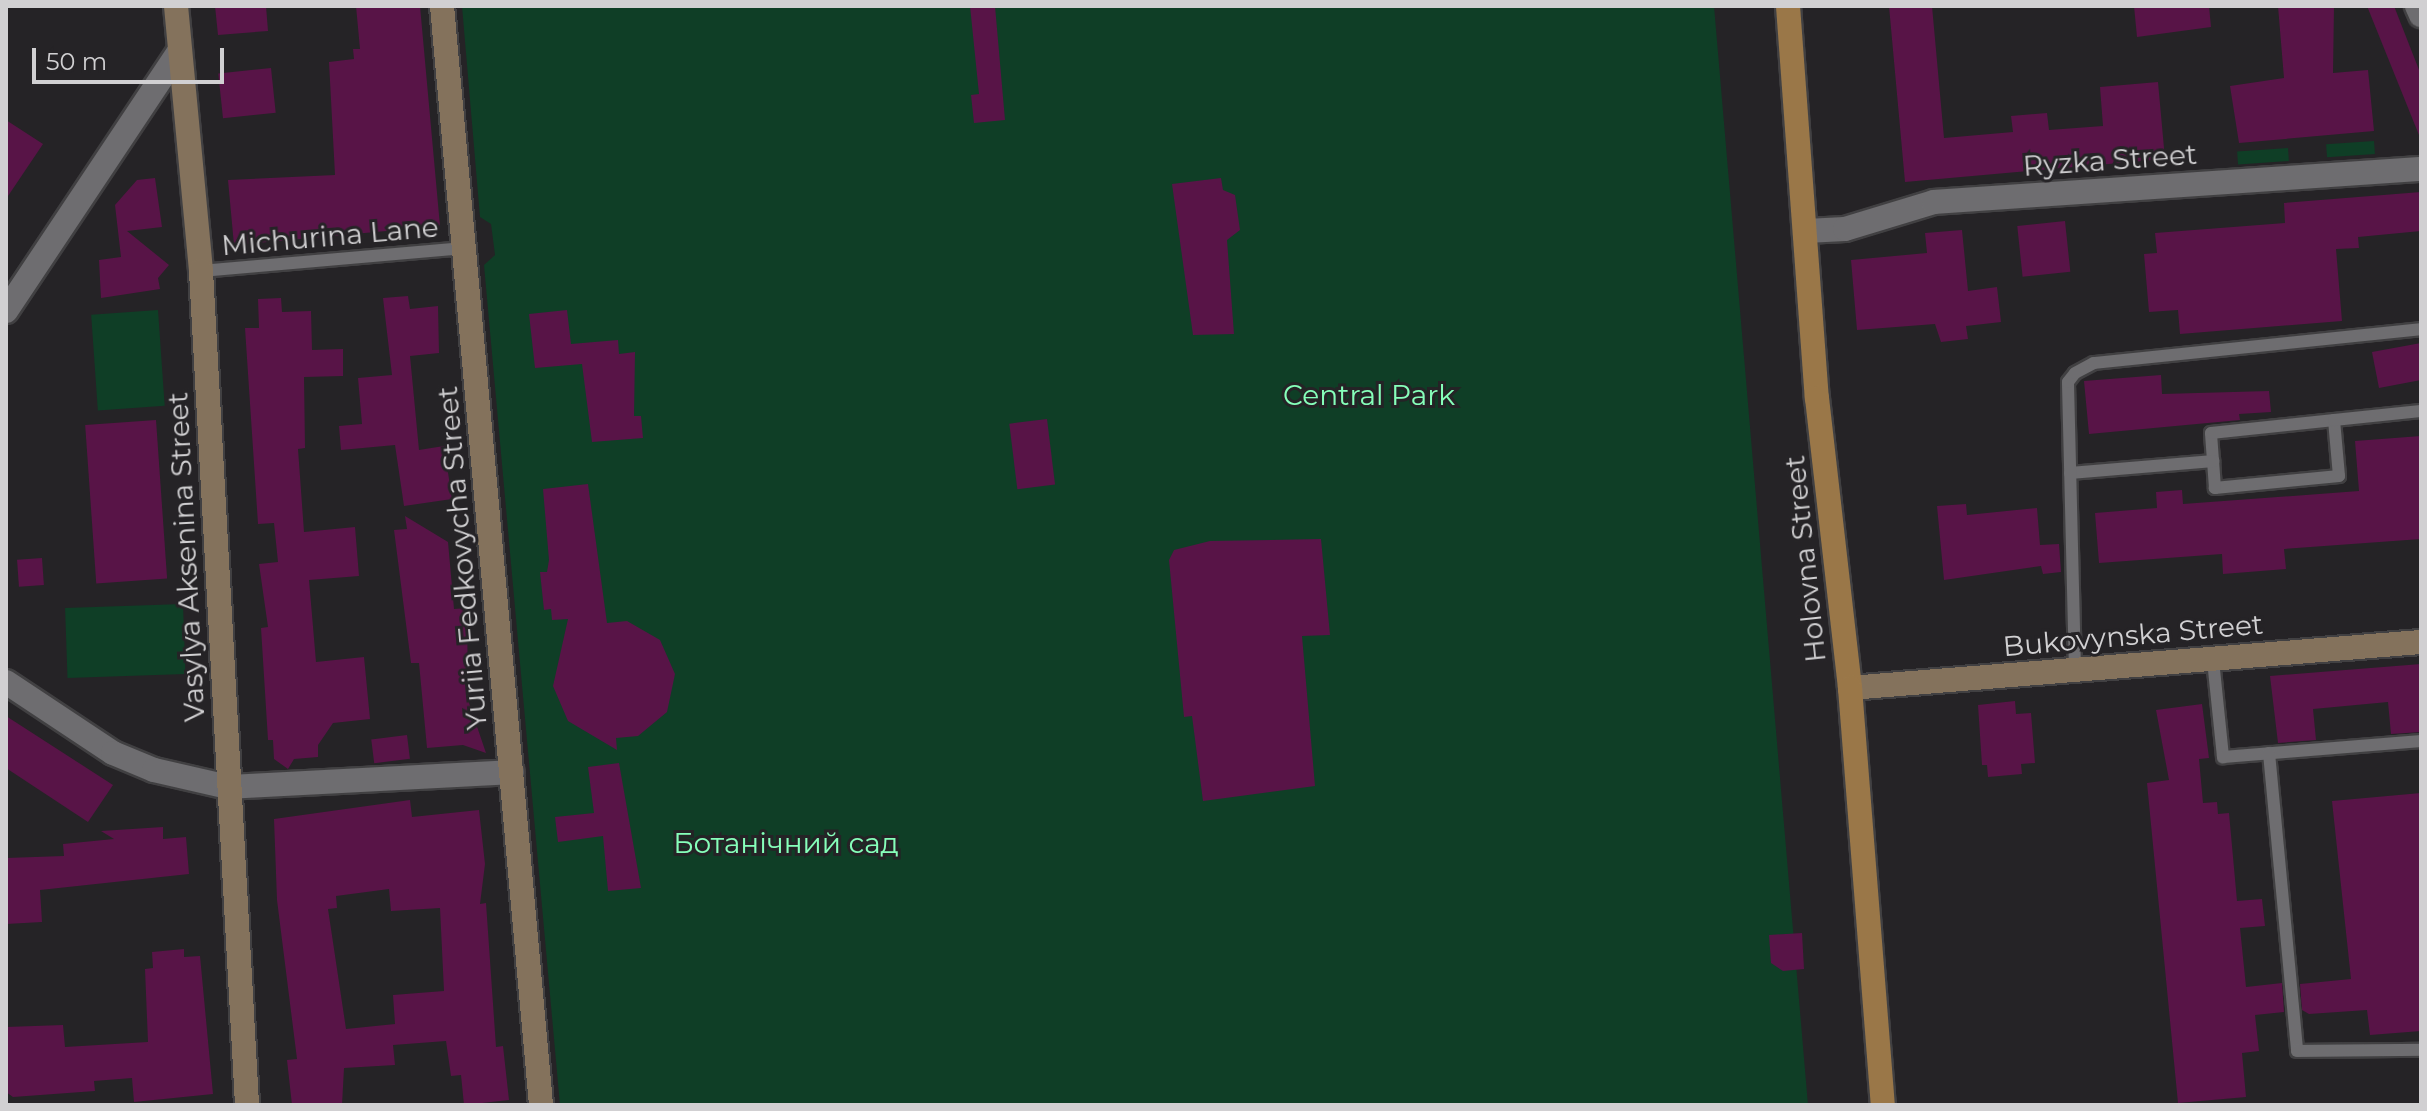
<!DOCTYPE html>
<meta charset="utf-8">
<style>
body{margin:0}
#map{position:relative;width:2427px;height:1111px;overflow:hidden;background:#252326;font-family:Montserrat,sans-serif}
div>[style]{position:absolute}
.green>*{inset:0;background:#0f3e26;transform-origin:0 0}
.building>*{inset:0;background:#581447;transform-origin:0 0}
.roads{filter:drop-shadow(2px 0 #414042) drop-shadow(-2px 0 #414042) drop-shadow(0 2px #414042) drop-shadow(0 -2px #414042)}
.lane>*{height:12px;margin:-6px;padding:0 6px;transform-origin:6px;border-radius:6px;background:#6e6d70}
.street>*{height:24px;margin:-12px;padding:0 12px;transform-origin:12px;border-radius:12px;background:#6e6d70}
.secondary>*{height:24px;margin:-12px;padding:0 12px;transform-origin:12px;border-radius:12px;background:#84725c}
.primary>*{height:24px;margin:-12px;padding:0 12px;transform-origin:12px;border-radius:12px;background:#9a7748}
span{translate:-50% -50%;white-space:nowrap;text-align:center;line-height:1.15;-webkit-text-stroke:6px #252326;paint-order:stroke}
.street-label{font-size:28px;color:#d1d0d2}
.park-label{font-size:28px;color:#86ffba}
.frame{position:absolute;inset:0;border:8px solid #d1d0d2;pointer-events:none}
.scale{position:absolute;left:32px;top:48px;width:192px;height:36px;box-sizing:border-box;border:4px solid #d1d0d2;border-top:0;padding-left:10px;font-size:24px;line-height:28px;white-space:nowrap;color:#d1d0d2;-webkit-text-stroke:6px #252326;paint-order:stroke}
</style>
<div id="map">
<div class="green">
<div style="clip-path:polygon(462px 6px,1714px 6px,1808px 1105px,560px 1105px,484px 265px,495px 255px,491px 224px,480px 217px)"></div>
<div style="left:2374px;top:141px;width:13px;height:48px;rotate:86deg"></div>
<div style="left:2288px;top:148px;width:13px;height:51px;rotate:86deg"></div>
<div style="left:158px;top:310px;width:96px;height:67px;rotate:86deg"></div>
<div style="left:183px;top:604px;width:70px;height:118px;rotate:88deg"></div>
</div>
<div class="building">
<div style="clip-path:polygon(215px 6px,266px 6px,268px 31px,218px 35px)"></div>
<div style="clip-path:polygon(356px 6px,420px 6px,440px 226px,234px 245px,228px 180px,335px 175px,329px 62px,354px 59px,353px 49px,360px 49px)"></div>
<div style="clip-path:polygon(970px 6px,995px 6px,1005px 120px,974px 123px,971px 95px,979px 94px)"></div>
<div style="clip-path:polygon(1889px 6px,1932px 6px,1944px 138px,2013px 132px,2011px 116px,2047px 113px,2049px 130px,2103px 126px,2100px 87px,2158px 82px,2165px 159px,1905px 182px)"></div>
<div style="clip-path:polygon(2134px 6px,2209px 6px,2211px 27px,2137px 37px)"></div>
<div style="clip-path:polygon(2278px 6px,2334px 6px,2333px 73px,2368px 70px,2374px 131px,2239px 143px,2230px 86px,2284px 78px)"></div>
<div style="clip-path:polygon(2367px 6px,2394px 6px,2421px 75px,2421px 140px)"></div>
<div style="left:271px;top:68px;width:45px;height:53px;rotate:84deg"></div>
<div style="clip-path:polygon(6px 120px,43px 144px,6px 199px)"></div>
<div style="clip-path:polygon(155px 178px,162px 227px,127px 231px,169px 265px,158px 278px,160px 289px,101px 298px,99px 260px,121px 257px,115px 205px,137px 180px)"></div>
<div style="clip-path:polygon(1221px 178px,1223px 190px,1235px 195px,1240px 230px,1227px 240px,1234px 334px,1193px 335px,1172px 184px)"></div>
<div style="clip-path:polygon(2421px 192px,2421px 231px,2358px 237px,2359px 248px,2336px 249px,2342px 321px,2180px 334px,2178px 310px,2149px 312px,2144px 254px,2157px 253px,2155px 233px,2285px 223px,2284px 203px)"></div>
<div style="left:2065px;top:221px;width:51px;height:48px;rotate:84deg"></div>
<div style="clip-path:polygon(1962px 230px,1968px 291px,1997px 287px,2001px 322px,1966px 326px,1968px 339px,1941px 342px,1935px 324px,1857px 330px,1851px 260px,1927px 253px,1925px 233px)"></div>
<div style="clip-path:polygon(408px 296px,410px 309px,438px 306px,439px 353px,410px 356px,419px 450px,444px 446px,452px 499px,404px 506px,395px 445px,341px 450px,339px 426px,362px 424px,358px 378px,392px 375px,383px 298px)"></div>
<div style="clip-path:polygon(281px 298px,282px 312px,311px 311px,312px 350px,343px 349px,343px 376px,304px 377px,305px 448px,298px 449px,304px 532px,355px 527px,359px 576px,309px 580px,316px 662px,364px 657px,370px 719px,333px 723px,318px 745px,318px 757px,294px 759px,288px 769px,274px 759px,273px 740px,268px 740px,261px 628px,268px 627px,259px 564px,278px 562px,274px 523px,258px 524px,245px 328px,259px 328px,258px 299px)"></div>
<div style="clip-path:polygon(567px 310px,571px 344px,618px 340px,619px 354px,635px 352px,634px 416px,641px 416px,643px 438px,592px 442px,582px 364px,535px 368px,529px 314px)"></div>
<div style="clip-path:polygon(2421px 343px,2421px 380px,2379px 388px,2372px 352px)"></div>
<div style="clip-path:polygon(2161px 375px,2162px 394px,2269px 391px,2271px 412px,2239px 414px,2240px 420px,2089px 434px,2084px 381px)"></div>
<div style="left:1047px;top:419px;width:66px;height:38px;rotate:83deg"></div>
<div style="left:156px;top:420px;width:159px;height:71px;rotate:86deg"></div>
<div style="clip-path:polygon(2421px 436px,2421px 539px,2284px 549px,2286px 569px,2223px 574px,2222px 554px,2099px 563px,2095px 513px,2157px 508px,2156px 492px,2182px 490px,2183px 504px,2359px 491px,2355px 441px)"></div>
<div style="clip-path:polygon(588px 484px,607px 623px,627px 621px,660px 640px,675px 674px,667px 712px,638px 736px,616px 738px,617px 750px,568px 721px,553px 686px,568px 619px,552px 620px,551px 609px,544px 610px,540px 572px,547px 572px,549px 560px,543px 489px)"></div>
<div style="clip-path:polygon(1966px 504px,1967px 515px,2037px 508px,2040px 545px,2059px 544px,2061px 572px,2043px 574px,2041px 566px,1944px 580px,1937px 506px)"></div>
<div style="clip-path:polygon(405px 516px,448px 542px,454px 609px,467px 608px,468px 700px,486px 753px,463px 745px,427px 748px,419px 663px,411px 663px,394px 530px,407px 529px)"></div>
<div style="clip-path:polygon(1321px 539px,1330px 635px,1302px 636px,1315px 786px,1203px 801px,1192px 716px,1184px 717px,1169px 560px,1174px 550px,1210px 541px)"></div>
<div style="left:42px;top:558px;width:27px;height:25px;rotate:86deg"></div>
<div style="clip-path:polygon(2421px 664px,2421px 732px,2391px 734px,2388px 702px,2313px 709px,2316px 740px,2278px 743px,2270px 676px)"></div>
<div style="clip-path:polygon(2015px 701px,2016px 714px,2031px 713px,2035px 763px,2021px 764px,2022px 774px,1988px 777px,1987px 765px,1982px 765px,1978px 705px)"></div>
<div style="clip-path:polygon(2202px 704px,2209px 758px,2199px 759px,2203px 803px,2217px 802px,2218px 814px,2229px 813px,2237px 901px,2262px 899px,2265px 926px,2240px 928px,2246px 987px,2282px 983px,2284px 1012px,2255px 1015px,2259px 1051px,2242px 1053px,2246px 1097px,2178px 1103px,2147px 783px,2169px 780px,2156px 710px)"></div>
<div style="clip-path:polygon(6px 716px,113px 785px,88px 822px,6px 768px)"></div>
<div style="left:407px;top:735px;width:24px;height:36px;rotate:83deg"></div>
<div style="clip-path:polygon(619px 763px,641px 888px,608px 891px,603px 836px,558px 842px,555px 817px,594px 813px,588px 767px)"></div>
<div style="clip-path:polygon(2421px 793px,2421px 1031px,2370px 1035px,2367px 1010px,2309px 1014px,2302px 1010px,2300px 984px,2351px 979px,2332px 801px)"></div>
<div style="clip-path:polygon(evenodd,410px 800px,412px 817px,479px 810px,485px 864px,480px 904px,486px 903px,496px 1047px,503px 1046px,509px 1100px,464px 1105px,461px 1075px,451px 1076px,446px 1041px,393px 1045px,395px 1065px,344px 1068px,342px 1105px,292px 1105px,287px 1060px,297px 1059px,277px 900px,274px 819px,410px 800px,389px 889px,391px 911px,440px 908px,444px 991px,393px 995px,395px 1024px,346px 1029px,328px 909px,337px 908px,336px 896px,389px 889px)"></div>
<div style="clip-path:polygon(163px 827px,163px 839px,186px 837px,189px 874px,40px 890px,42px 922px,6px 924px,6px 858px,64px 856px,63px 844px,114px 839px,101px 831px)"></div>
<div style="clip-path:polygon(1802px 933px,1804px 969px,1783px 971px,1771px 963px,1769px 935px)"></div>
<div style="clip-path:polygon(184px 949px,184px 957px,200px 956px,213px 1094px,134px 1102px,132px 1078px,94px 1081px,95px 1091px,13px 1097px,6px 1092px,6px 1027px,63px 1025px,65px 1047px,148px 1042px,145px 969px,153px 968px,152px 952px)"></div>
</div>
<div class="roads">
<div class="lane">
<div style="left:201px;top:271px;width:264px;rotate:-5deg"></div>
<div style="left:2334px;top:420px;width:56px;rotate:84.9deg"></div>
<div style="left:2339px;top:476px;width:125px;rotate:174.5deg"></div>
<div style="left:2215px;top:488px;width:55px;rotate:-94.2deg"></div>
<div style="left:2211px;top:433px;width:124px;rotate:-6deg"></div>
<div style="left:2334px;top:420px;width:87px;rotate:-5.9deg"></div>
<div style="left:2070px;top:473px;width:144px;rotate:-4.8deg"></div>
<div style="left:2213px;top:660px;width:98px;rotate:84.1deg"></div>
<div style="left:2223px;top:757px;width:199px;rotate:-4.6deg"></div>
<div style="left:2075px;top:670px;width:288px;rotate:-91.4deg"></div>
<div style="left:2068px;top:382px;width:11px;rotate:-52deg"></div>
<div style="left:2075px;top:373px;width:21px;rotate:-28deg"></div>
<div style="left:2094px;top:363px;width:329px;rotate:-5.9deg"></div>
<div style="left:2269px;top:753px;width:299px;rotate:84.6deg"></div>
<div style="left:2297px;top:1051px;width:124px;rotate:-0.5deg"></div>
</div>
<div class="street">
<div style="left:2417px;top:6px;width:10px;rotate:66deg"></div>
<div style="left:1806px;top:231px;width:39px;rotate:-3deg"></div>
<div style="left:1845px;top:229px;width:93px;rotate:-16.9deg"></div>
<div style="left:1934px;top:202px;width:488px;rotate:-3.9deg"></div>
<div style="left:6px;top:311px;width:311px;rotate:-56.3deg"></div>
<div style="left:6px;top:682px;width:128px;rotate:33.6deg"></div>
<div style="left:113px;top:753px;width:44px;rotate:22.5deg"></div>
<div style="left:154px;top:770px;width:76px;rotate:12.9deg"></div>
<div style="left:228px;top:787px;width:284px;rotate:-3deg"></div>
</div>
<div class="secondary">
<div style="left:176px;top:6px;width:266px;rotate:84.6deg"></div>
<div style="left:201px;top:271px;width:835px;rotate:86.84deg"></div>
<div style="left:442px;top:6px;width:1103px;rotate:84.85deg"></div>
<div style="left:1850px;top:688px;width:573px;rotate:-4.61deg"></div>
</div>
<div class="primary">
<div style="left:1788px;top:6px;width:393px;rotate:85.8deg"></div>
<div style="left:1817px;top:398px;width:292px;rotate:83.5deg"></div>
<div style="left:1850px;top:688px;width:418px;rotate:85.5deg"></div>
</div>
</div>
<div class="street-label">
<span style="left:2110px;top:160px;rotate:-4deg">Ryzka Street</span>
<span style="left:330px;top:236px;rotate:-5deg">Michurina Lane</span>
<span style="left:186px;top:557px;rotate:-93deg">Vasylya Aksenina Street</span>
<span style="left:462px;top:558px;rotate:-95deg">Yuriia Fedkovycha Street</span>
<span style="left:1805px;top:559px;rotate:-96deg">Holovna Street</span>
<span style="left:2133px;top:635px;rotate:-5deg">Bukovynska Street</span>
</div>
<div class="park-label">
<span style="left:1369px;top:395px">Central Park</span>
<span style="left:786px;top:843px">Ботанічний сад</span>
</div>
<div class="frame"></div>
<div class="scale">50 m</div>
</div>
